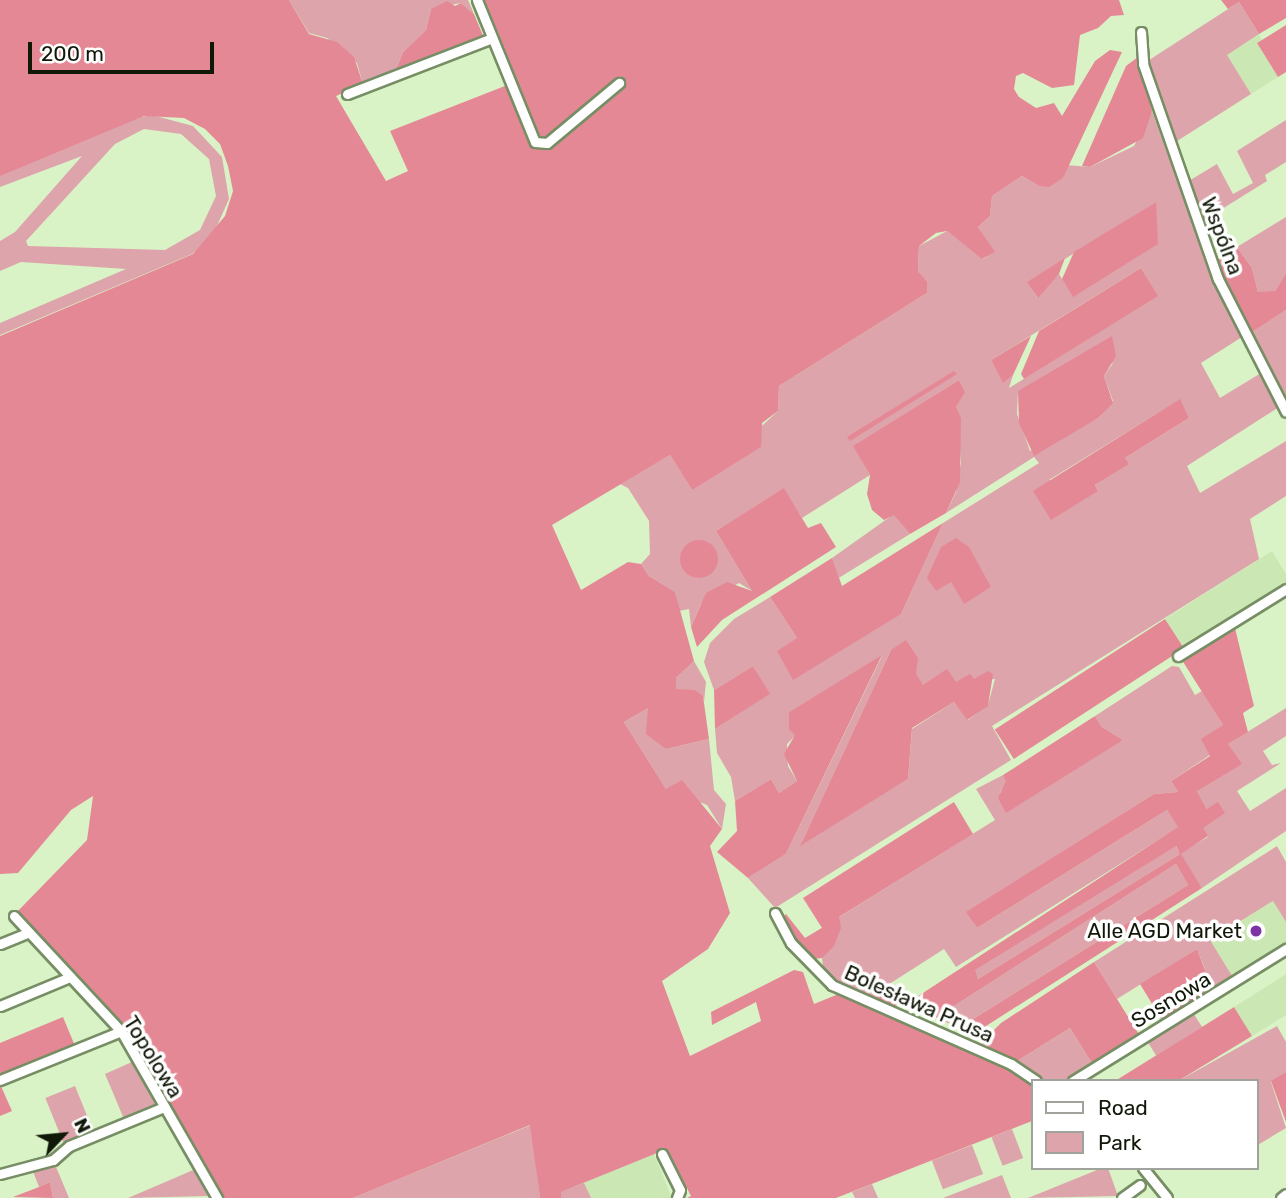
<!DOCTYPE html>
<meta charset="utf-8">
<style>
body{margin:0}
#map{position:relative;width:1286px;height:1198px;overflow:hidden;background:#d9f3c6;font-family:Rubik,sans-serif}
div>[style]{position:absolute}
.built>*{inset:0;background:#cbe8b4}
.green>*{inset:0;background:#dea4ab;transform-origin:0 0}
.forest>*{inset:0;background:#e58895;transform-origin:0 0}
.round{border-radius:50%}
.roads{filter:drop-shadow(2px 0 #778e65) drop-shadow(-2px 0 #778e65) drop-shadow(0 2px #778e65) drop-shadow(0 -2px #778e65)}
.minor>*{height:9px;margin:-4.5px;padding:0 4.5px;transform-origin:4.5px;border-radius:4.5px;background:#fff}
.dots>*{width:19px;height:19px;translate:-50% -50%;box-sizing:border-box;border:4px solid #fff;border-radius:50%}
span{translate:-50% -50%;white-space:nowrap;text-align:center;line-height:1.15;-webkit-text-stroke:7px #fff;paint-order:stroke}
.street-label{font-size:21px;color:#101808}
.poi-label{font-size:21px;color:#101808}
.right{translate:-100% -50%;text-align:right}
.legend{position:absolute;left:1031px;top:1079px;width:228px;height:91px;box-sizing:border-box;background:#fff;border:2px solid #9fa39c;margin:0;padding:9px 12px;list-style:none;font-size:21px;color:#101808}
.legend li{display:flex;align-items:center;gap:14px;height:35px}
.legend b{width:35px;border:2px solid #9fa39c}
.north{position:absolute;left:28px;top:1100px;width:70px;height:70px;-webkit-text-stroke:5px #fff;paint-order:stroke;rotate:64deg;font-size:19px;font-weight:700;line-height:28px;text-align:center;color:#101808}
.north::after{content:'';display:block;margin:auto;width:24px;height:32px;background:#101808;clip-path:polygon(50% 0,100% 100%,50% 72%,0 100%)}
.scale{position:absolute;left:28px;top:42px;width:186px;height:32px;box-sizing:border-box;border:4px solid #101808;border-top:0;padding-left:9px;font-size:21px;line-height:24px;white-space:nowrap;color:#101808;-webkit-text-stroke:5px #fff;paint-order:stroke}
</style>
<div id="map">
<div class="built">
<div style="clip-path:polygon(1259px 34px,1262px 40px,1257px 43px,1278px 77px,1251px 94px,1226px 55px)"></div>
<div style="clip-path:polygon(1272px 551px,1286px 574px,1286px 586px,1184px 647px,1165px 619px)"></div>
<div style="clip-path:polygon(1273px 901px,1286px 922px,1286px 946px,1234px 979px,1210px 940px)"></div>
<div style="clip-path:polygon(1286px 974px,1286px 1015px,1252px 1036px,1234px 1007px)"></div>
<div style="clip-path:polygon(654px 1154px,672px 1198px,547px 1198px)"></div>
</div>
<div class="green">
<div style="clip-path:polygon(289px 0,468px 0,474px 14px,461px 3px,431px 9px,426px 30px,403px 52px,395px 72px,363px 84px,357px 63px,327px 38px,309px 33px)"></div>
<div style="clip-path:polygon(1239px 2px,1259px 34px,1227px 55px,1251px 94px,1174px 143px,1146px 62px)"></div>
<div style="clip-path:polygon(evenodd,1152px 111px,1207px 264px,1242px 337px,1201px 363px,1220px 398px,1261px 373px,1279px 407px,1187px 466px,1200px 493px,1286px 441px,1286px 496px,1250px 519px,1259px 559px,992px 726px,1011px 760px,775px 908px,748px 878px,786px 854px,882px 656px,789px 712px,796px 735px,787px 744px,788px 766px,797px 781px,779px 793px,771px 779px,735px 801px,731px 777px,717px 753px,715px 729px,769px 694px,753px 666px,714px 690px,704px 662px,710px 643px,734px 619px,770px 597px,797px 638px,901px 614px,943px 523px,1039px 463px,1034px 457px,946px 513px,956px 492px,961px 463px,956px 407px,964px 392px,959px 380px,854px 446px,870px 475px,802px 518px,784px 489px,716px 531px,752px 591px,739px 583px,701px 604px,691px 627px,689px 609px,679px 611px,675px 592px,649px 576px,641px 564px,650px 554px,649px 521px,628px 488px,620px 484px,670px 455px,692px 490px,778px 411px,779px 386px,927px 293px,927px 281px,918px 271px,919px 246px,947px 231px,983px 259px,994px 252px,978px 227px,990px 216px,992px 196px,1022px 176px,1039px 186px,1063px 178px,1066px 165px,1090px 167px,1134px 146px,1152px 111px,1156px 202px,1073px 296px,1059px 274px,1037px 297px,1028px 282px,1156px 202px,1152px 111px,1141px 268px,1157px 296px,1009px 388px,1013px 375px,1003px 382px,991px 360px,1141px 268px,1152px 111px,1113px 363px,1104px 376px,1113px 401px,1098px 418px,1030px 451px,1017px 414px,1018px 391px,1113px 363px,1152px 111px,1179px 400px,1189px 418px,1125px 458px,1128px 464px,1095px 485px,1098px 491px,1049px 480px,1179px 400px,1152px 111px,951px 581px,991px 587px,964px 603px,951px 581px,1152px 111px,891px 650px,923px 685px,995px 679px,988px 705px,968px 720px,954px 702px,912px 729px,908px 779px,801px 844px,891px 650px)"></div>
<div style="clip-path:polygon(evenodd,152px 115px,193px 126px,222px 157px,229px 199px,212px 237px,192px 254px,0 335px,0 323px,126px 269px,21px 262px,0 271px,0 241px,15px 232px,82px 156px,0 187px,0 175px,135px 118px,152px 115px,144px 129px,181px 134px,209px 159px,216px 196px,200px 230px,165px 250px,28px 246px,26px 241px,115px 144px,144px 129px)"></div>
<div style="clip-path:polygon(1286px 120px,1286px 162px,1265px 175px,1267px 181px,1201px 222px,1187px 182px,1217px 164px,1233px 194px,1253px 183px,1237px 151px)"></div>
<div style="clip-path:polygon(1286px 217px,1286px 273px,1275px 291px,1264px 294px,1258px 292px,1252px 268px,1237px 247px)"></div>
<div style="clip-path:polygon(1286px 310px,1286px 396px,1284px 396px,1251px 333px)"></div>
<div style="clip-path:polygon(894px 514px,910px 534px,837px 579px,832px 558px)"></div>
<div style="clip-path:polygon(694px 661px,706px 682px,704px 702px,703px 696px,676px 689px,676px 678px)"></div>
<div style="clip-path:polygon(1172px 666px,1179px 667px,1195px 695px,1202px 691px,1223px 725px,1210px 755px,1171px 781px,1178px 792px,1154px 794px,967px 912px,977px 928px,1167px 810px,1179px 827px,956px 967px,944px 949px,869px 997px,824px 975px,822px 958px,809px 959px,796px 944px,995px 820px,976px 789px,1003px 775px,1007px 781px,1000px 793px,1123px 740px,1102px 727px,1095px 716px)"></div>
<div style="clip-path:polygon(648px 708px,648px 725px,666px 749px,709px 739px,714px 790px,726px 804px,722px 829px,707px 805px,666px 789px,624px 722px)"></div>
<div style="clip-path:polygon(1286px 708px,1286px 736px,1263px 751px,1272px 765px,1281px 763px,1237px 791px,1250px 811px,1286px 788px,1286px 831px,1202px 888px,1180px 854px,978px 979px,974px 970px,1175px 845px,1180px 853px,1208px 837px,1202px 828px,1207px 809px,1197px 791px,1228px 744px)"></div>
<div style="clip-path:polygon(1277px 846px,1286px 862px,1286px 922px,1273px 901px,1210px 940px,1234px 979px,1204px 996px,1205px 969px,1197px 949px,1117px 999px,1094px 962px)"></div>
<div style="clip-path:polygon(1176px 864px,1188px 885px,970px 1021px,965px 1018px,956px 1027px,948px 1023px,954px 1006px)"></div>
<div style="left:1192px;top:1011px;width:19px;height:54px;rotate:58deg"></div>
<div style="clip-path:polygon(1277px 1026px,1286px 1042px,1286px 1072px,1271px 1082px,1286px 1128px,1256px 1146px,1256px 1081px,1178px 1081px)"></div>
<div style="clip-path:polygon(1070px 1028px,1093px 1065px,1069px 1081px,1042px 1081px,1014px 1063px)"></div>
<div style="clip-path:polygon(132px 1062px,156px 1106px,124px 1119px,105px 1074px)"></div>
<div style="left:75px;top:1086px;width:50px;height:32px;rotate:68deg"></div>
<div style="clip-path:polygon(531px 1125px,540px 1198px,353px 1198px)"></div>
<div style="left:1012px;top:1129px;width:31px;height:22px;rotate:69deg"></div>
<div style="left:972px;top:1145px;width:31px;height:43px;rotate:69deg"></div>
<div style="clip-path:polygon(54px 1162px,69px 1198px,53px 1198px,50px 1182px,39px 1187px,31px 1166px)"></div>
<div style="clip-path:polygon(1102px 1168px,1108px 1168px,1118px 1196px,1028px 1198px)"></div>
<div style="clip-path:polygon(193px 1170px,208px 1196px,128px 1198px,177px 1177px)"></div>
<div style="clip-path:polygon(1002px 1175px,1011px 1198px,943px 1198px)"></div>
<div style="clip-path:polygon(584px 1183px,591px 1198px,561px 1198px,560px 1192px)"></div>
<div style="clip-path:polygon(872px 1184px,878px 1198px,855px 1198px,852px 1192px)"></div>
</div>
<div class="forest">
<div style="clip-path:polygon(0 0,289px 0,309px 34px,337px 42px,354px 57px,363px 84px,336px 96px,386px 181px,408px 171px,390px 131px,515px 82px,481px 0,1119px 0,1124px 15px,1111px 16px,1098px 28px,1080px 35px,1074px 85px,1052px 88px,1023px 73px,1016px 76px,1014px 89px,1019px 97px,1036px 108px,1054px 103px,1062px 116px,1095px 61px,1110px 50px,1122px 52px,1063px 178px,1049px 187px,1039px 186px,1022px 176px,992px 196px,990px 216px,978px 227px,995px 252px,982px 259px,947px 231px,936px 233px,919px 246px,918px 271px,927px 281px,927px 293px,779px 386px,778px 411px,762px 423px,761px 447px,692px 490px,670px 455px,552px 525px,581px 590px,628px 562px,641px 564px,649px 576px,675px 592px,694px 661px,676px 678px,676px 689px,695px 690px,703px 696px,709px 739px,666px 749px,646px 734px,648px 708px,624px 722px,666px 789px,682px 780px,722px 829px,710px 846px,730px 913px,708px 949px,662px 981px,690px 1056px,761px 1021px,756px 1002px,712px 1025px,711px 1012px,794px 970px,803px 972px,814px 1004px,841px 993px,1006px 1065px,1032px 1082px,1032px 1121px,836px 1198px,687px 1198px,691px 1196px,667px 1149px,561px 1192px,561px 1198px,540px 1198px,530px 1125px,353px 1198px,222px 1198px,125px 1032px,16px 913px,87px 840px,93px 796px,71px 810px,18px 873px,0 874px,0 336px,193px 254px,225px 216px,233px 191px,228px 166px,220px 144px,205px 129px,184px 118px,144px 116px,0 176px)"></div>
<div style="clip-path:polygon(1221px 0,1286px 0,1286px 18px,1259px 34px,1239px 2px,1228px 9px)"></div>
<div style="clip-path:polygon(447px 1px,455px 6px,461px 3px,474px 14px,484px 38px,395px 72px,403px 52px,426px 30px,431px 9px)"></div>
<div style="clip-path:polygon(1286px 25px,1286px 72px,1278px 77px,1257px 43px)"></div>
<div style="clip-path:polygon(1138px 57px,1152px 111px,1143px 138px,1090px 167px,1082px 166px,1126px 66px)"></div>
<div style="clip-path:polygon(1156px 202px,1158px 244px,1073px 297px,1062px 279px,1074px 252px)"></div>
<div style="clip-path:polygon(1237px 247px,1252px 268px,1258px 292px,1275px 291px,1286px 273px,1286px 310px,1251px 333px,1215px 262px)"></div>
<div style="clip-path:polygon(1065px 258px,1059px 274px,1038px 298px,1027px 282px)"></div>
<div style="clip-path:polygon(1141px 268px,1158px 296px,1024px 379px,1021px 374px,1039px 331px)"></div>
<div style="clip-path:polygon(1031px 336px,1013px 375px,1003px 383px,991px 360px)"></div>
<div style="clip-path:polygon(1112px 336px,1116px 356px,1104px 376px,1113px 403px,1098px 418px,1034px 456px,1019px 423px,1018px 391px)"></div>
<div style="clip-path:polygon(954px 371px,957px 374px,850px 441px,847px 437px)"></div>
<div style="clip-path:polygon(959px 380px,965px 392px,956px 407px,961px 418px,960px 482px,946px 513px,910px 534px,894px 515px,884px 520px,872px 510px,867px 494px,870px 475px,853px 446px)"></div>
<div style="clip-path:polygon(1180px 399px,1189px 418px,1125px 458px,1129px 464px,1095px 485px,1098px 491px,1051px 520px,1033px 491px)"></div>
<div style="clip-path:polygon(784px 488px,808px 528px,821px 523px,836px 547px,722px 620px,697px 647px,691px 627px,706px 593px,727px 582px,752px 591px,716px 531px)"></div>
<div style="clip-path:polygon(943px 523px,901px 614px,793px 680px,777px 651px,797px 638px,770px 597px,832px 558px,842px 586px)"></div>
<div style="clip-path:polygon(956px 538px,969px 547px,991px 587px,964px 604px,951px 582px,936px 591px,927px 578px,941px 547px)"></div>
<div class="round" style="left:680px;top:540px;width:38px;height:38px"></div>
<div style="left:1165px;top:619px;width:35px;height:203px;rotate:57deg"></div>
<div style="clip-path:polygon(evenodd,1234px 624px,1254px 706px,1243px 713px,1248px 732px,1228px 744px,1242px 764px,1197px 791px,1207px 809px,1218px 802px,1225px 813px,1203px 828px,1208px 836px,1181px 854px,1202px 888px,972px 1035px,956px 1027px,960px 1018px,970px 1021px,1188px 885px,1176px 864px,954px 1006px,948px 1023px,906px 1004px,1178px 827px,1167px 810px,977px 928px,966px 912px,1154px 794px,1178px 792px,1171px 781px,1210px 756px,1201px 739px,1223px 725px,1180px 657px,1234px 624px,1176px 846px,1180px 854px,978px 979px,975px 970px,1176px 846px)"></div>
<div style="clip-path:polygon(906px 640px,918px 658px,916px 674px,923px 685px,947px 669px,956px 682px,970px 674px,974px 679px,988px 671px,993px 674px,988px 706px,967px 720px,954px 702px,912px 728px,908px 779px,800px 846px,891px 650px)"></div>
<div style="clip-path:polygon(882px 655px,786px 854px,748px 878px,717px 852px,737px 831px,735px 801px,771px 779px,779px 793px,797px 781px,784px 754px,795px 735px,789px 729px,789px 712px)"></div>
<div style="clip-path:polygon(753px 666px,770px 694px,715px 729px,714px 690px)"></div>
<div style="clip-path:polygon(1095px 716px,1102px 727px,1123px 740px,1006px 813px,998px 798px,1006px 781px,1003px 775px)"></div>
<div style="clip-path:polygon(954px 802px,973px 834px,839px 917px,841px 928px,834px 946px,822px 958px,809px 959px,781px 920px,786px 914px,805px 938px,822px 928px,803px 898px)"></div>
<div style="clip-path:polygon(1197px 949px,1205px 970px,1204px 996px,1163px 1022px,1140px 984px)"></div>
<div style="clip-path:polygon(1094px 962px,1140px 1036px,1093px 1065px,1070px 1028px,1014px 1063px,980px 1044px,1001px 1023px)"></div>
<div style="clip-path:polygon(879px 990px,898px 999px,898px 1004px,892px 1008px,869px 997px)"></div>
<div style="clip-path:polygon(1234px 1007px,1252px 1036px,1178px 1081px,1115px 1081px)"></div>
<div style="clip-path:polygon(63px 1017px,75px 1046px,0 1076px,0 1043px)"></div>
<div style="clip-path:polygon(1286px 1072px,1286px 1122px,1271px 1081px)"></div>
<div style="clip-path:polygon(0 1084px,12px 1111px,0 1116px)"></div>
<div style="clip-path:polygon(50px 1182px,53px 1198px,13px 1197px,39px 1187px)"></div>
</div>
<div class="roads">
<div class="minor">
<div style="left:477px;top:0;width:153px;rotate:67.8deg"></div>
<div style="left:535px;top:142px;width:12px;rotate:5deg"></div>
<div style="left:547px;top:143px;width:94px;rotate:-39.8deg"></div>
<div style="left:1141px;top:32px;width:32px;rotate:86deg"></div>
<div style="left:1143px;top:64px;width:228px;rotate:70.8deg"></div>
<div style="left:1218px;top:279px;width:149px;rotate:62.9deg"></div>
<div style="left:347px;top:94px;width:155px;rotate:-21.1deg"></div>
<div style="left:1178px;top:656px;width:127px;rotate:-31.8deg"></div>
<div style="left:775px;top:913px;width:34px;rotate:62deg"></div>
<div style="left:791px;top:943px;width:59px;rotate:45.7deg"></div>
<div style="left:832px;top:985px;width:196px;rotate:23.8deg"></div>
<div style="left:1011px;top:1064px;width:30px;rotate:34deg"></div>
<div style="left:14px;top:916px;width:157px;rotate:47.1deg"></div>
<div style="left:121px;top:1031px;width:193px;rotate:60.1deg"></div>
<div style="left:0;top:944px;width:31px;rotate:-22deg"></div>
<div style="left:0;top:1006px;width:76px;rotate:-22.5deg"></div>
<div style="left:0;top:1080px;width:131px;rotate:-22deg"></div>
<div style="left:1073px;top:1081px;width:251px;rotate:-31.8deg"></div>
<div style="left:662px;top:1154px;width:40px;rotate:63.4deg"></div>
<div style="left:680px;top:1190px;width:9px;rotate:111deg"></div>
<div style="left:1143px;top:1168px;width:38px;rotate:51deg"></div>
<div style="left:0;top:1174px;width:55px;rotate:-14.8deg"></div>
<div style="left:53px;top:1160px;width:21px;rotate:-41deg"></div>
<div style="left:69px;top:1146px;width:103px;rotate:-22.3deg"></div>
<div style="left:1122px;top:1198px;width:22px;rotate:-36deg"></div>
<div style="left:1281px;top:1198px;width:6px;rotate:-39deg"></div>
</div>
</div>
<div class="dots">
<div style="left:1256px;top:931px;background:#7e33a5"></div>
</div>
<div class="street-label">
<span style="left:1222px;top:236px;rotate:69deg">Wspólna</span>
<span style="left:1171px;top:1000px;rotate:-31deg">Sosnowa</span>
<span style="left:919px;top:1004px;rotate:24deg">Bolesława Prusa</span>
<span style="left:153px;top:1057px;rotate:58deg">Topolowa</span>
</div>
<div class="poi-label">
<span class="right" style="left:1242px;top:931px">Alle AGD Market</span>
</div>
<ul class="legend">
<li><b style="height:9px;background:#fff"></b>Road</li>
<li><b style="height:19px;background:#dea4ab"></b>Park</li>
</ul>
<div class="north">N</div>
<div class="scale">200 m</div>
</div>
